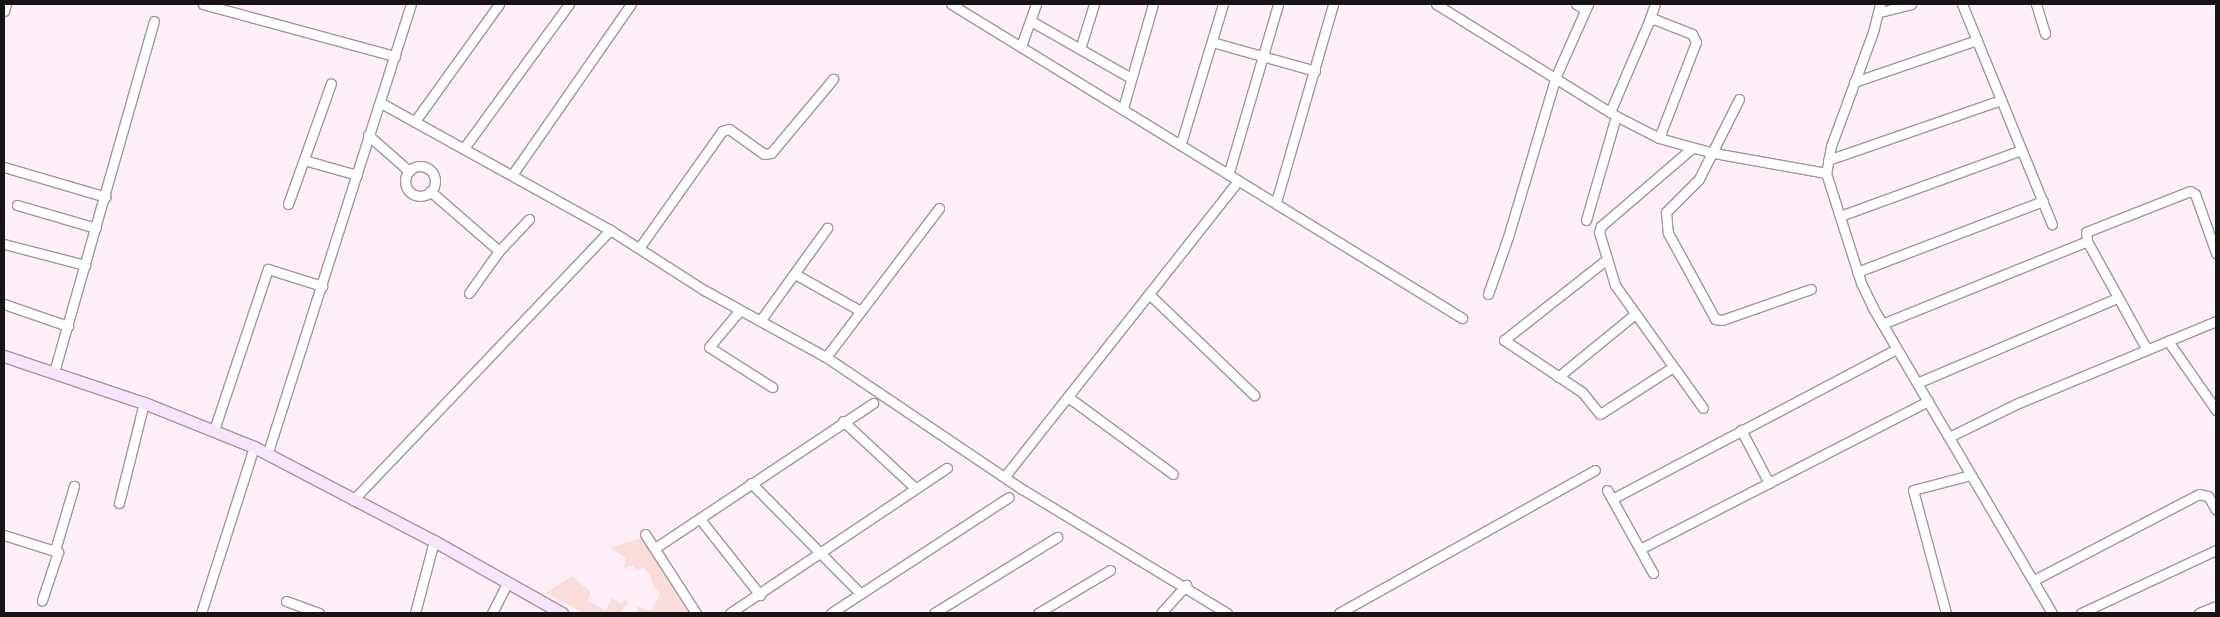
<!DOCTYPE html>
<style>
body{margin:0}
#map{position:relative;width:2220px;height:617px;overflow:hidden;background:#feeff9;font-family:Quicksand,sans-serif}
div>[style]{position:absolute}
.green>*{inset:0;background:#faddda}
.roads{filter:drop-shadow(1px 0 #a3959e) drop-shadow(-1px 0 #a3959e) drop-shadow(0 1px #a3959e) drop-shadow(0 -1px #a3959e)}
.minor>*{height:9px;margin:-4.5px;padding:0 4.5px;transform-origin:4.5px;border-radius:4.5px;background:#fff}
.minor>.ring{margin:-4.5px;padding:0;box-sizing:content-box;background:none;border:9px solid #fff;border-radius:50%}
.secondary>*{height:11px;margin:-5.5px;padding:0 5.5px;transform-origin:5.5px;border-radius:5.5px;background:#f6e6fd}
span{translate:-50% -50%;white-space:nowrap;text-align:center;line-height:1.15;-webkit-text-stroke:5px #fff;paint-order:stroke}
.frame{position:absolute;inset:0;border:5px solid #181316;pointer-events:none}
</style>
<div id="map">
<div class="green">
<div style="clip-path:polygon(643px 537px,646px 543px,691px 613px,637px 612px,637px 606px,651px 611px,660px 593px,654px 588px,650px 574px,643px 568px,635px 571px,633px 566px,624px 568px,626px 558px,610px 548px)"></div>
<div style="clip-path:polygon(572px 576px,591px 592px,587px 601px,606px 610px,612px 598px,622px 604px,624px 599px,629px 602px,620px 613px,583px 613px,546px 593px)"></div>
</div>
<div class="roads">
<div class="minor">
<div style="left:203px;top:4px;width:199px;rotate:15.2deg"></div>
<div style="left:951px;top:4px;width:600px;rotate:31.57deg"></div>
<div style="left:1436px;top:4px;width:212px;rotate:31.9deg"></div>
<div style="left:1616px;top:116px;width:48px;rotate:27.1deg"></div>
<div style="left:1659px;top:138px;width:57px;rotate:15.3deg"></div>
<div style="left:1714px;top:153px;width:114px;rotate:10.1deg"></div>
<div style="left:1576px;top:4px;width:10px;rotate:29deg"></div>
<div style="left:1880px;top:4px;width:29px;rotate:104deg"></div>
<div style="left:1873px;top:32px;width:121px;rotate:110.2deg"></div>
<div style="left:1831px;top:146px;width:27px;rotate:100deg"></div>
<div style="left:1826px;top:173px;width:115px;rotate:72.3deg"></div>
<div style="left:1861px;top:283px;width:28px;rotate:64deg"></div>
<div style="left:1873px;top:308px;width:354px;rotate:59.6deg"></div>
<div style="left:1962px;top:4px;width:238px;rotate:67.8deg"></div>
<div style="left:2036px;top:4px;width:31px;rotate:73deg"></div>
<div style="left:4px;top:11px;width:7px;rotate:-74deg"></div>
<div style="left:1880px;top:12px;width:32px;rotate:-14deg"></div>
<div style="left:1031px;top:21px;width:115px;rotate:29.7deg"></div>
<div style="left:1649px;top:21px;width:18px;rotate:-71deg"></div>
<div style="left:1212px;top:42px;width:107px;rotate:15.7deg"></div>
<div style="left:1021px;top:46px;width:45px;rotate:-70.3deg"></div>
<div style="left:1080px;top:49px;width:47px;rotate:-72.7deg"></div>
<div style="left:1854px;top:82px;width:130px;rotate:-18.9deg"></div>
<div style="left:1739px;top:99px;width:89px;rotate:116.6deg"></div>
<div style="left:1699px;top:179px;width:47px;rotate:135deg"></div>
<div style="left:1666px;top:212px;width:21px;rotate:85deg"></div>
<div style="left:1668px;top:233px;width:98px;rotate:61.3deg"></div>
<div style="left:1715px;top:319px;width:7px;rotate:8deg"></div>
<div style="left:1722px;top:320px;width:94px;rotate:-19.2deg"></div>
<div style="left:381px;top:103px;width:262px;rotate:29deg"></div>
<div style="left:610px;top:230px;width:112px;rotate:32.6deg"></div>
<div style="left:704px;top:290px;width:139px;rotate:28.8deg"></div>
<div style="left:826px;top:357px;width:236px;rotate:34deg"></div>
<div style="left:1022px;top:489px;width:240px;rotate:31.2deg"></div>
<div style="left:1123px;top:108px;width:108px;rotate:-73.9deg"></div>
<div style="left:1610px;top:112px;width:99px;rotate:-66.8deg"></div>
<div style="left:1649px;top:21px;width:5px;rotate:-22deg"></div>
<div style="left:1654px;top:19px;width:41px;rotate:21.5deg"></div>
<div style="left:1692px;top:34px;width:9px;rotate:63deg"></div>
<div style="left:1696px;top:42px;width:103px;rotate:111.1deg"></div>
<div style="left:415px;top:121px;width:144px;rotate:-54.3deg"></div>
<div style="left:368px;top:135px;width:55px;rotate:41.3deg"></div>
<div style="left:1181px;top:143px;width:145px;rotate:-73.2deg"></div>
<div style="left:464px;top:148px;width:178px;rotate:-53.9deg"></div>
<div style="left:1692px;top:148px;width:120px;rotate:139.4deg"></div>
<div style="left:1601px;top:226px;width:6px;rotate:108deg"></div>
<div style="left:1599px;top:232px;width:55px;rotate:73.2deg"></div>
<div style="left:1615px;top:285px;width:151px;rotate:54.4deg"></div>
<div style="left:304px;top:160px;width:55px;rotate:15.8deg"></div>
<div style="left:1828px;top:160px;width:183px;rotate:-19.1deg"></div>
<div class="ring" style="left:405px;top:166px;width:21px;height:21px"></div>
<div style="left:4px;top:167px;width:106px;rotate:16.4deg"></div>
<div style="left:1229px;top:172px;width:175px;rotate:-73.7deg"></div>
<div style="left:512px;top:175px;width:208px;rotate:-55.2deg"></div>
<div style="left:430px;top:191px;width:91px;rotate:41deg"></div>
<div style="left:1276px;top:202px;width:206px;rotate:-73.9deg"></div>
<div style="left:288px;top:204px;width:128px;rotate:-70.4deg"></div>
<div style="left:17px;top:205px;width:82px;rotate:16.2deg"></div>
<div style="left:1840px;top:216px;width:193px;rotate:-20deg"></div>
<div style="left:1586px;top:220px;width:108px;rotate:-73.9deg"></div>
<div style="left:4px;top:244px;width:84px;rotate:14.5deg"></div>
<div style="left:639px;top:248px;width:143px;rotate:-54.6deg"></div>
<div style="left:722px;top:131px;width:7px;rotate:-16deg"></div>
<div style="left:729px;top:129px;width:43px;rotate:35.5deg"></div>
<div style="left:764px;top:154px;width:7px;rotate:-8deg"></div>
<div style="left:771px;top:153px;width:97px;rotate:-50deg"></div>
<div style="left:1607px;top:259px;width:131px;rotate:141.8deg"></div>
<div style="left:1504px;top:340px;width:94px;rotate:33.7deg"></div>
<div style="left:1582px;top:392px;width:28px;rotate:51deg"></div>
<div style="left:1600px;top:414px;width:87px;rotate:-32.8deg"></div>
<div style="left:1857px;top:272px;width:199px;rotate:-20.9deg"></div>
<div style="left:795px;top:274px;width:73px;rotate:29.4deg"></div>
<div style="left:469px;top:293px;width:52px;rotate:-54.5deg"></div>
<div style="left:499px;top:251px;width:44px;rotate:-46.8deg"></div>
<div style="left:1149px;top:294px;width:146px;rotate:43.9deg"></div>
<div style="left:1488px;top:294px;width:60px;rotate:-70.7deg"></div>
<div style="left:1508px;top:237px;width:168px;rotate:-73.4deg"></div>
<div style="left:1556px;top:76px;width:79px;rotate:-66deg"></div>
<div style="left:4px;top:304px;width:68px;rotate:19deg"></div>
<div style="left:740px;top:310px;width:48px;rotate:130deg"></div>
<div style="left:709px;top:347px;width:75px;rotate:32.4deg"></div>
<div style="left:760px;top:321px;width:115px;rotate:-54.2deg"></div>
<div style="left:1882px;top:324px;width:221px;rotate:-22deg"></div>
<div style="left:2168px;top:341px;width:84px;rotate:55.2deg"></div>
<div style="left:2146px;top:348px;width:122px;rotate:-118.9deg"></div>
<div style="left:2087px;top:241px;width:9px;rotate:-96deg"></div>
<div style="left:2086px;top:232px;width:112px;rotate:-21.5deg"></div>
<div style="left:2190px;top:191px;width:6px;rotate:31deg"></div>
<div style="left:2195px;top:194px;width:63px;rotate:70.4deg"></div>
<div style="left:826px;top:357px;width:187px;rotate:-52.8deg"></div>
<div style="left:54px;top:372px;width:365px;rotate:-74.1deg"></div>
<div style="left:1558px;top:377px;width:99px;rotate:-39.3deg"></div>
<div style="left:1917px;top:383px;width:217px;rotate:-23deg"></div>
<div style="left:1068px;top:397px;width:130px;rotate:36.3deg"></div>
<div style="left:843px;top:421px;width:98px;rotate:42.9deg"></div>
<div style="left:214px;top:430px;width:170px;rotate:-71.5deg"></div>
<div style="left:268px;top:269px;width:57px;rotate:17.5deg"></div>
<div style="left:1741px;top:430px;width:60px;rotate:62.2deg"></div>
<div style="left:1949px;top:437px;width:75px;rotate:-26.2deg"></div>
<div style="left:2016px;top:404px;width:217px;rotate:-22.5deg"></div>
<div style="left:267px;top:455px;width:473px;rotate:-72.3deg"></div>
<div style="left:1005px;top:476px;width:370px;rotate:-51.7deg"></div>
<div style="left:751px;top:483px;width:155px;rotate:45.3deg"></div>
<div style="left:1607px;top:490px;width:95px;rotate:61deg"></div>
<div style="left:1612px;top:499px;width:321px;rotate:-27.8deg"></div>
<div style="left:353px;top:500px;width:373px;rotate:-46.4deg"></div>
<div style="left:119px;top:503px;width:103px;rotate:-76deg"></div>
<div style="left:700px;top:519px;width:97px;rotate:51.7deg"></div>
<div style="left:645px;top:534px;width:94px;rotate:57.2deg"></div>
<div style="left:4px;top:535px;width:57px;rotate:17.5deg"></div>
<div style="left:58px;top:552px;width:51px;rotate:108.4deg"></div>
<div style="left:655px;top:548px;width:262px;rotate:-33.6deg"></div>
<div style="left:1640px;top:549px;width:324px;rotate:-27.2deg"></div>
<div style="left:55px;top:550px;width:67px;rotate:-73.5deg"></div>
<div style="left:2034px;top:580px;width:186px;rotate:-27.5deg"></div>
<div style="left:2199px;top:494px;width:9px;rotate:13deg"></div>
<div style="left:2208px;top:496px;width:16px;rotate:60deg"></div>
<div style="left:286px;top:601px;width:35px;rotate:20deg"></div>
<div style="left:201px;top:613px;width:174px;rotate:-72.3deg"></div>
<div style="left:415px;top:613px;width:74px;rotate:-75.2deg"></div>
<div style="left:492px;top:613px;width:34px;rotate:-63deg"></div>
<div style="left:730px;top:613px;width:261px;rotate:-33.8deg"></div>
<div style="left:831px;top:613px;width:212px;rotate:-33.1deg"></div>
<div style="left:934px;top:613px;width:145px;rotate:-31.7deg"></div>
<div style="left:1038px;top:613px;width:84px;rotate:-30.8deg"></div>
<div style="left:1161px;top:613px;width:38px;rotate:-48deg"></div>
<div style="left:1339px;top:613px;width:293px;rotate:-29.2deg"></div>
<div style="left:1946px;top:613px;width:127px;rotate:-105deg"></div>
<div style="left:1913px;top:490px;width:59px;rotate:-14.7deg"></div>
<div style="left:2081px;top:613px;width:149px;rotate:-25deg"></div>
<div style="left:2199px;top:613px;width:18px;rotate:-22deg"></div>
</div>
<div class="secondary">
<div style="left:4px;top:356px;width:148px;rotate:18.6deg"></div>
<div style="left:144px;top:403px;width:118px;rotate:21.8deg"></div>
<div style="left:254px;top:447px;width:203px;rotate:27.6deg"></div>
<div style="left:434px;top:541px;width:147px;rotate:29.4deg"></div>
</div>
</div>
<div class="frame"></div>
</div>
